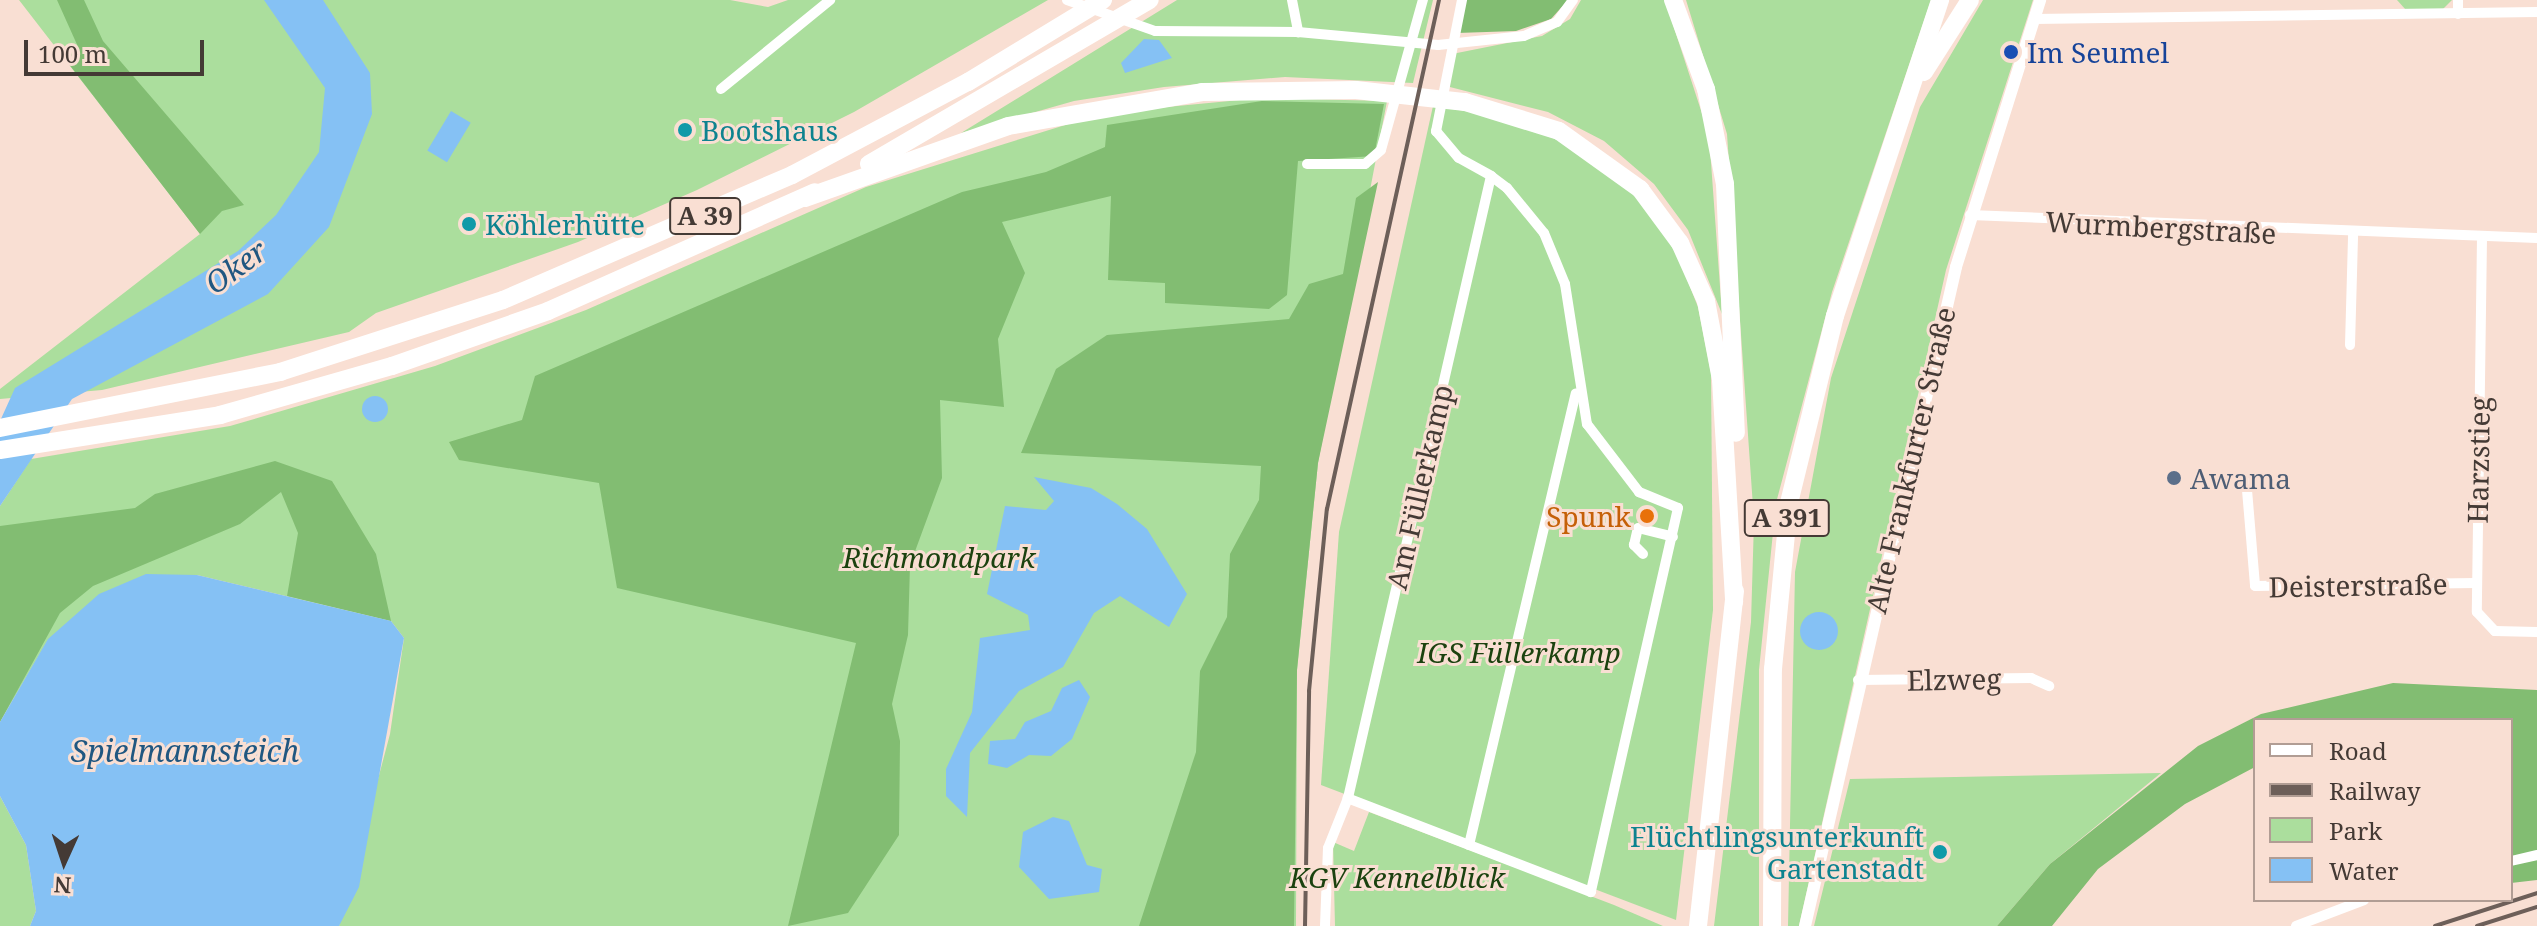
<!DOCTYPE html>
<meta charset="utf-8">
<style>
body{margin:0}
#map{position:relative;width:2537px;height:926px;overflow:hidden;background:#f9dfd3;font-family:"Noto Serif",serif}
div>[style]{position:absolute}
.green>*{inset:0;background:#abde9d}
.forest>*{inset:0;background:#82bd72}
.water>*{inset:0;background:#85c1f4;transform-origin:0 0}
.round{border-radius:50%}
.minor>*{height:10px;margin:-5px;padding:0 5px;transform-origin:5px;border-radius:5px;background:#fff}
.tertiary>*{height:12px;margin:-6px;padding:0 6px;transform-origin:6px;border-radius:6px;background:#fff}
.motorway>*{height:18px;margin:-9px;padding:0 9px;transform-origin:9px;border-radius:9px;background:#fff}
.rail>*{height:4px;margin:-2px;padding:0 2px;transform-origin:2px;border-radius:2px;background:#6d5f59}
.dots>*{width:22px;height:22px;translate:-50% -50%;box-sizing:border-box;border:4px solid #f9dfd3;border-radius:50%}
span{translate:-50% -50%;white-space:nowrap;text-align:center;line-height:1.15;-webkit-text-stroke:6px #f9dfd3;paint-order:stroke}
.shield-label span{padding:2px 6px;background:#f9dfd3;border:2px solid;border-radius:6px;-webkit-text-stroke-width:0}
.shield-label{font-size:26px;color:#443a35;font-weight:700}
.transit-label{font-size:28px;color:#164399}
.left{translate:0 -50%;text-align:left}
.culture-label{font-size:28px;color:#0d838f}
.right{translate:-100% -50%;text-align:right}
.street-label{font-size:28px;color:#443a35}
.service-label{font-size:28px;color:#4e5e75}
.food-label{font-size:28px;color:#c56008}
.park-label{font-size:28px;color:#1b420f;font-style:italic}
.water-label{font-size:30px;color:#205781;font-style:italic}
.legend{position:absolute;left:2253px;top:718px;width:260px;height:184px;box-sizing:border-box;background:#f9dfd3;border:2px solid #b19d94;margin:0;padding:10px 14px;list-style:none;font-size:24px;color:#443a35}
.legend li{display:flex;align-items:center;gap:16px;height:40px}
.legend b{width:40px;border:2px solid #b19d94}
.north{position:absolute;left:24px;top:822px;width:80px;height:80px;-webkit-text-stroke:6px #f9dfd3;paint-order:stroke;rotate:183deg;font-size:22px;font-weight:700;line-height:32px;text-align:center;color:#443a35}
.north::after{content:'';display:block;margin:auto;width:28px;height:36px;background:#443a35;clip-path:polygon(50% 0,100% 100%,50% 72%,0 100%)}
.scale{position:absolute;left:24px;top:40px;width:180px;height:36px;box-sizing:border-box;border:4px solid #443a35;border-top:0;padding-left:10px;font-size:24px;line-height:28px;white-space:nowrap;color:#443a35;-webkit-text-stroke:6px #f9dfd3;paint-order:stroke}
</style>
<div id="map">
<div class="green">
<div style="clip-path:polygon(19px 0,730px 0,768px 7px,788px 0,1048px 0,854px 112px,697px 190px,578px 242px,376px 313px,349px 332px,102px 390px,0 399px,0 389px,200px 234px)"></div>
<div style="clip-path:polygon(1177px 0,1433px 0,1413px 83px,1285px 77px,1164px 87px,1074px 101px,961px 133px)"></div>
<div style="clip-path:polygon(1581px 0,1665px 0,1709px 135px,1722px 314px,1688px 230px,1654px 184px,1604px 141px,1548px 112px,1446px 86px,1452px 54px,1542px 36px,1570px 19px)"></div>
<div style="clip-path:polygon(1686px 0,1931px 0,1832px 292px,1776px 503px,1759px 670px,1759px 926px,1714px 926px,1751px 622px,1754px 521px,1727px 134px)"></div>
<div style="clip-path:polygon(1983px 0,2033px 0,1946px 270px,1799px 926px,1788px 926px,1795px 572px,1831px 378px,1920px 107px)"></div>
<div style="clip-path:polygon(2397px 0,2452px 0,2443px 9px,2406px 10px)"></div>
<div style="clip-path:polygon(1261px 98px,1387px 101px,1318px 463px,1297px 670px,1296px 926px,339px 926px,390px 734px,404px 638px,391px 621px,197px 575px,48px 640px,0 722px,0 506px,31px 459px,230px 426px,435px 366px,586px 310px,866px 187px,1104px 113px)"></div>
<div style="clip-path:polygon(1433px 106px,1497px 116px,1567px 141px,1624px 182px,1674px 246px,1698px 307px,1711px 373px,1713px 610px,1676px 920px,1321px 785px,1339px 532px)"></div>
<div style="clip-path:polygon(2161px 773px,2050px 864px,1997px 926px,1814px 926px,1850px 779px)"></div>
<div style="clip-path:polygon(0 796px,26px 845px,36px 911px,30px 926px,0 926px)"></div>
<div style="clip-path:polygon(1369px 812px,1614px 905px,1663px 926px,1335px 926px,1333px 842px,1354px 851px)"></div>
</div>
<div class="forest">
<div style="clip-path:polygon(57px 0,84px 0,103px 41px,244px 205px,222px 211px,200px 234px,65px 59px,79px 49px)"></div>
<div style="clip-path:polygon(1466px 0,1568px 0,1551px 19px,1516px 31px,1457px 33px)"></div>
<div style="clip-path:polygon(1262px 101px,1384px 104px,1374px 156px,1298px 161px,1287px 295px,1269px 309px,1165px 303px,1165px 283px,1108px 280px,1111px 196px,1002px 222px,1025px 273px,998px 339px,1004px 407px,940px 400px,942px 478px,910px 565px,908px 635px,892px 704px,900px 741px,899px 835px,848px 913px,788px 926px,856px 643px,617px 588px,599px 483px,459px 460px,449px 442px,522px 420px,535px 376px,962px 192px,1046px 172px,1105px 147px,1107px 125px)"></div>
<div style="clip-path:polygon(1378px 182px,1318px 463px,1297px 670px,1294px 926px,1139px 926px,1196px 752px,1200px 671px,1227px 617px,1230px 554px,1259px 500px,1261px 466px,1021px 453px,1056px 369px,1107px 335px,1289px 319px,1309px 284px,1343px 274px,1356px 198px)"></div>
<div style="clip-path:polygon(275px 461px,332px 481px,376px 554px,391px 621px,287px 596px,298px 533px,281px 492px,240px 524px,93px 586px,60px 613px,0 722px,0 526px,135px 508px,155px 494px)"></div>
<div style="clip-path:polygon(2393px 683px,2537px 690px,2537px 880px,2511px 883px,2511px 720px,2255px 720px,2255px 767px,2185px 804px,2098px 869px,2052px 926px,1997px 926px,2050px 864px,2198px 746px,2261px 714px)"></div>
</div>
<div class="water">
<div style="clip-path:polygon(264px 0,323px 0,370px 73px,372px 114px,329px 227px,268px 294px,72px 399px,0 506px,0 421px,15px 388px,238px 251px,276px 215px,319px 152px,325px 88px)"></div>
<div style="clip-path:polygon(1144px 39px,1159px 40px,1172px 58px,1125px 73px,1121px 63px)"></div>
<div style="left:451px;top:111px;width:23px;height:46px;rotate:31deg"></div>
<div class="round" style="left:362px;top:396px;width:26px;height:26px"></div>
<div style="clip-path:polygon(1034px 477px,1091px 488px,1117px 504px,1147px 529px,1187px 594px,1169px 627px,1120px 596px,1094px 613px,1063px 667px,1019px 691px,970px 753px,967px 817px,946px 796px,946px 769px,972px 712px,980px 638px,1030px 630px,1028px 615px,987px 594px,1005px 506px,1046px 510px,1054px 501px)"></div>
<div style="clip-path:polygon(146px 574px,197px 575px,391px 621px,404px 638px,359px 887px,339px 926px,30px 926px,36px 911px,26px 845px,0 796px,0 722px,48px 639px,99px 594px)"></div>
<div class="round" style="left:1800px;top:612px;width:38px;height:38px"></div>
<div style="clip-path:polygon(1079px 680px,1090px 697px,1072px 739px,1051px 756px,1029px 755px,1007px 768px,988px 764px,990px 741px,1015px 739px,1025px 722px,1051px 711px,1062px 688px)"></div>
<div style="clip-path:polygon(1053px 817px,1069px 821px,1087px 865px,1102px 869px,1099px 892px,1049px 899px,1019px 867px,1023px 832px)"></div>
</div>
<div class="minor">
<div style="left:1067px;top:0;width:93px;rotate:19.4deg"></div>
<div style="left:1155px;top:31px;width:143px;rotate:0.4deg"></div>
<div style="left:1298px;top:32px;width:141px;rotate:5.3deg"></div>
<div style="left:1438px;top:45px;width:86px;rotate:-6deg"></div>
<div style="left:1524px;top:36px;width:36px;rotate:-23deg"></div>
<div style="left:1557px;top:22px;width:27px;rotate:-54deg"></div>
<div style="left:1292px;top:0;width:33px;rotate:79deg"></div>
<div style="left:1462px;top:0;width:134px;rotate:101.2deg"></div>
<div style="left:1436px;top:131px;width:35px;rotate:50deg"></div>
<div style="left:1459px;top:158px;width:37px;rotate:29deg"></div>
<div style="left:1491px;top:176px;width:20px;rotate:37deg"></div>
<div style="left:1507px;top:188px;width:58px;rotate:50.6deg"></div>
<div style="left:1544px;top:233px;width:55px;rotate:67.6deg"></div>
<div style="left:1565px;top:284px;width:142px;rotate:81.1deg"></div>
<div style="left:1587px;top:424px;width:86px;rotate:52.6deg"></div>
<div style="left:1639px;top:492px;width:42px;rotate:22.3deg"></div>
<div style="left:1678px;top:508px;width:394px;rotate:102.8deg"></div>
<div style="left:1591px;top:892px;width:261px;rotate:-158.9deg"></div>
<div style="left:1348px;top:798px;width:638px;rotate:-77.05deg"></div>
<div style="left:2458px;top:0;width:14px;rotate:90deg"></div>
<div style="left:2034px;top:19px;width:503px;rotate:-0.8deg"></div>
<div style="left:721px;top:89px;width:141px;rotate:-39.2deg"></div>
<div style="left:1307px;top:164px;width:58px"></div>
<div style="left:1365px;top:164px;width:21px;rotate:-41deg"></div>
<div style="left:1381px;top:150px;width:156px;rotate:-74.4deg"></div>
<div style="left:1970px;top:215px;width:567px;rotate:2.32deg"></div>
<div style="left:2482px;top:238px;width:374px;rotate:90.8deg"></div>
<div style="left:2477px;top:612px;width:26px;rotate:47deg"></div>
<div style="left:2495px;top:631px;width:42px;rotate:1.4deg"></div>
<div style="left:2350px;top:345px;width:110px;rotate:-88.4deg"></div>
<div style="left:2246px;top:478px;width:108px;rotate:85.2deg"></div>
<div style="left:2255px;top:586px;width:221px;rotate:-0.8deg"></div>
<div style="left:1643px;top:554px;width:13px;rotate:-135deg"></div>
<div style="left:1634px;top:545px;width:17px;rotate:-77deg"></div>
<div style="left:1638px;top:528px;width:36px;rotate:14deg"></div>
<div style="left:1858px;top:680px;width:173px;rotate:-0.7deg"></div>
<div style="left:2031px;top:678px;width:20px;rotate:24deg"></div>
<div style="left:1469px;top:845px;width:464px;rotate:-76.7deg"></div>
<div style="left:2511px;top:861px;width:27px;rotate:-13deg"></div>
<div style="left:1325px;top:926px;width:78px;rotate:-87.8deg"></div>
<div style="left:1328px;top:848px;width:54px;rotate:-68.2deg"></div>
<div style="left:2296px;top:926px;width:73px;rotate:-20.9deg"></div>
</div>
<div class="tertiary">
<div style="left:1805px;top:926px;width:676px;rotate:-77.09deg"></div>
<div style="left:1956px;top:267px;width:280px;rotate:-72.5deg"></div>
</div>
<div class="motorway">
<div style="left:1673px;top:0;width:95px;rotate:69.7deg"></div>
<div style="left:1706px;top:89px;width:97px;rotate:78.7deg"></div>
<div style="left:1725px;top:184px;width:249px;rotate:87.5deg"></div>
<div style="left:1924px;top:72px;width:85px;rotate:-57.4deg"></div>
<div style="left:869px;top:164px;width:325px;rotate:-30.3deg"></div>
<div style="left:805px;top:198px;width:215px;rotate:-19.5deg"></div>
<div style="left:1008px;top:126px;width:197px;rotate:-9.9deg"></div>
<div style="left:1202px;top:92px;width:154px;rotate:-0.7deg"></div>
<div style="left:1356px;top:90px;width:110px;rotate:6.3deg"></div>
<div style="left:1465px;top:102px;width:98px;rotate:17.1deg"></div>
<div style="left:1559px;top:131px;width:100px;rotate:35.6deg"></div>
<div style="left:1640px;top:189px;width:67px;rotate:53.5deg"></div>
<div style="left:1680px;top:243px;width:64px;rotate:65.9deg"></div>
<div style="left:1706px;top:301px;width:80px;rotate:79.2deg"></div>
<div style="left:1721px;top:380px;width:222px;rotate:86.6deg"></div>
<div style="left:0;top:428px;width:286px;rotate:-11.3deg"></div>
<div style="left:280px;top:372px;width:234px;rotate:-17.9deg"></div>
<div style="left:503px;top:300px;width:315px;rotate:-23.4deg"></div>
<div style="left:792px;top:175px;width:199px;rotate:-27.9deg"></div>
<div style="left:968px;top:82px;width:158px;rotate:-31.3deg"></div>
<div style="left:0;top:450px;width:223px;rotate:-9deg"></div>
<div style="left:220px;top:415px;width:179px;rotate:-15.9deg"></div>
<div style="left:392px;top:366px;width:165px;rotate:-19.4deg"></div>
<div style="left:548px;top:311px;width:292px;rotate:-24deg"></div>
<div style="left:1698px;top:926px;width:337px;rotate:-83.7deg"></div>
<div style="left:1772px;top:926px;width:257px;rotate:-89.8deg"></div>
<div style="left:1773px;top:669px;width:167px;rotate:-84.5deg"></div>
<div style="left:1789px;top:503px;width:193px;rotate:-76.2deg"></div>
<div style="left:1835px;top:316px;width:333px;rotate:-71.6deg"></div>
</div>
<div class="rail">
<div style="left:1305px;top:926px;width:235px;rotate:-89deg"></div>
<div style="left:1309px;top:691px;width:183px;rotate:-84.4deg"></div>
<div style="left:1327px;top:509px;width:521px;rotate:-77.59deg"></div>
<div style="left:2435px;top:926px;width:107px;rotate:-17.9deg"></div>
<div style="left:2477px;top:926px;width:63px;rotate:-17.6deg"></div>
</div>
<div class="dots">
<div style="left:2011px;top:52px;background:#1a4fb4"></div>
<div style="left:685px;top:130px;background:#0f9aa8"></div>
<div style="left:469px;top:224px;background:#0f9aa8"></div>
<div style="left:2174px;top:478px;background:#5c6f8a"></div>
<div style="left:1647px;top:516px;background:#e8710a"></div>
<div style="left:1940px;top:852px;background:#0f9aa8"></div>
</div>
<div class="shield-label">
<span style="left:705px;top:216px">A 39</span>
<span style="left:1787px;top:518px">A 391</span>
</div>
<div class="transit-label">
<span class="left" style="left:2027px;top:52px">Im Seumel</span>
</div>
<div class="culture-label">
<span class="left" style="left:701px;top:130px">Bootshaus</span>
<span class="left" style="left:485px;top:224px">Köhlerhütte</span>
<span class="right" style="left:1924px;top:852px">Flüchtlingsunterkunft<br>Gartenstadt</span>
</div>
<div class="street-label">
<span style="left:2161px;top:227px;rotate:3deg">Wurmbergstraße</span>
<span style="left:1910px;top:460px;rotate:-77deg">Alte Frankfurter Straße</span>
<span style="left:2478px;top:460px;rotate:-89deg">Harzstieg</span>
<span style="left:1419px;top:487px;rotate:-77deg">Am Füllerkamp</span>
<span style="left:2358px;top:585px;rotate:-1deg">Deisterstraße</span>
<span style="left:1954px;top:679px;rotate:-1deg">Elzweg</span>
</div>
<div class="service-label">
<span class="left" style="left:2190px;top:478px">Awama</span>
</div>
<div class="food-label">
<span class="right" style="left:1631px;top:516px">Spunk</span>
</div>
<div class="park-label">
<span style="left:939px;top:557px">Richmondpark</span>
<span style="left:1519px;top:652px">IGS Füllerkamp</span>
<span style="left:1397px;top:877px">KGV Kennelblick</span>
</div>
<div class="water-label">
<span style="left:236px;top:267px;rotate:-36deg">Oker</span>
<span style="left:185px;top:751px">Spielmannsteich</span>
</div>
<ul class="legend">
<li><b style="height:10px;background:#fff"></b>Road</li>
<li><b style="height:10px;background:#6d5f59"></b>Railway</li>
<li><b style="height:22px;background:#abde9d"></b>Park</li>
<li><b style="height:22px;background:#85c1f4"></b>Water</li>
</ul>
<div class="north">N</div>
<div class="scale">100 m</div>
</div>
